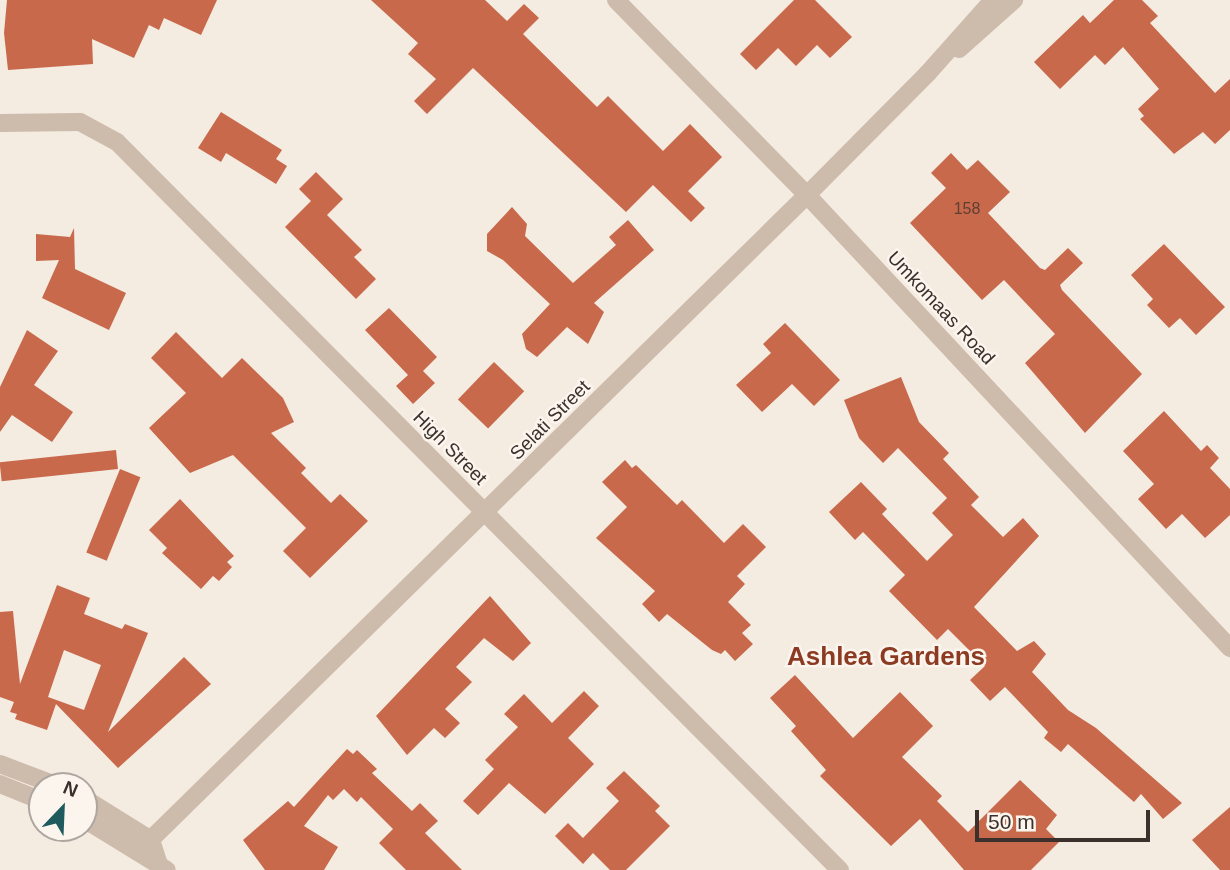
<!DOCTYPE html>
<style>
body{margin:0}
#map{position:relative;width:1230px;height:870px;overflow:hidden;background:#f4ebe1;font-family:Arial,sans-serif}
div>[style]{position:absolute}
.building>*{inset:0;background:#c8694b;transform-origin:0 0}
.minor>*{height:18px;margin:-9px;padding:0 9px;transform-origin:9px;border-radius:9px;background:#cdbbac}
span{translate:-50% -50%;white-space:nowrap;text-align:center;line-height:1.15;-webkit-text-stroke:5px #fbf5ee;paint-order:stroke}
.number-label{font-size:16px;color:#5e3e33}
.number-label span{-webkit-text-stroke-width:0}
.street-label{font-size:19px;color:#3b302b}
.district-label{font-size:26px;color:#8c3b22;font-weight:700}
.north{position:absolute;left:28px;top:772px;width:70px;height:70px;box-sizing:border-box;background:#fbf5ee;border:2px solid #aea6a0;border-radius:50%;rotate:23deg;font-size:19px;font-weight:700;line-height:28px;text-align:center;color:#3b302b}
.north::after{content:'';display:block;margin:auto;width:24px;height:32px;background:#1f5a5e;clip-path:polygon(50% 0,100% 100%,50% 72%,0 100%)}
.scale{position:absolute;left:975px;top:810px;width:175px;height:32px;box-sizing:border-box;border:4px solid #3b302b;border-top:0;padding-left:9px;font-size:21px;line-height:24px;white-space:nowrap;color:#3b302b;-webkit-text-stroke:5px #fbf5ee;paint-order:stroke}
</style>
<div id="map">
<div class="building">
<div style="clip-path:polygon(7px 0,217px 0,201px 35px,164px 18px,159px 30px,149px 25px,134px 58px,92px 39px,93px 64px,8px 70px,4px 33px)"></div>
<div style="clip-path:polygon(371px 0,485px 0,507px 21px,524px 4px,539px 18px,523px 34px,597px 107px,608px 96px,663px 151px,690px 124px,722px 157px,688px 191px,705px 208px,691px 222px,653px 185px,626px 212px,473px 68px,427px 114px,414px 101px,436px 79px,408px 54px,418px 43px)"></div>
<div style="clip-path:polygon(794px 0,815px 0,852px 37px,830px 58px,817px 45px,796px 66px,778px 48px,756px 70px,740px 54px)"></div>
<div style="clip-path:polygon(1114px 0,1142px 0,1158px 16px,1150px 23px,1215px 93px,1230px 79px,1230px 130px,1215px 144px,1203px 132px,1174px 154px,1140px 119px,1144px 116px,1138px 109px,1159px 89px,1123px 47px,1105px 65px,1095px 55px,1060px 89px,1034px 62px,1083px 15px,1090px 23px)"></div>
<div style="clip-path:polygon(221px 112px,282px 150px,276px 159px,287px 166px,276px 184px,226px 153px,221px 162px,198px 148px)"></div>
<div style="clip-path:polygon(951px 153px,967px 170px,978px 160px,1010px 192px,988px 213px,1040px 268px,1045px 270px,1068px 248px,1083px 263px,1060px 285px,1062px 290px,1142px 374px,1085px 433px,1025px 363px,1055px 334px,1004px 280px,982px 300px,910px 223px,946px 188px,931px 173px)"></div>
<div style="clip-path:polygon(316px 172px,343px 199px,327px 215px,362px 250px,354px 257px,376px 279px,356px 299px,285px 227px,311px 201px,299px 189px)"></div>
<div style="clip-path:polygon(512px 207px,527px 224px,525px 236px,573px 283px,616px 245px,609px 237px,628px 220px,654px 250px,594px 303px,604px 312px,588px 344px,567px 327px,537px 357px,526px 349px,522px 334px,550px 304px,503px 260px,487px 251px,487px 234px)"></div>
<div style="clip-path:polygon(74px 228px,75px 269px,126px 293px,109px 330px,42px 298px,59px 260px,36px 261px,36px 234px,70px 237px)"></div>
<div style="clip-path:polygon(1164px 244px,1225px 307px,1196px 335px,1180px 318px,1169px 328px,1147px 305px,1153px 299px,1131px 275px)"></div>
<div style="clip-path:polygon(389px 308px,437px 357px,423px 371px,435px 383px,413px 404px,396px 386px,408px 375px,365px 330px)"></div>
<div style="clip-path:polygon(785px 323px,840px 380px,814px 406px,792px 384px,762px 412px,736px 385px,771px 353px,763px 344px)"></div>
<div style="clip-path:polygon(27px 330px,58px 351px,34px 385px,73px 412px,52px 442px,12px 415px,0 432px,0 387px)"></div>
<div style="clip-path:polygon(176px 332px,222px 378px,242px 358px,283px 398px,294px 422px,271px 433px,306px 468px,301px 473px,331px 503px,340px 494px,368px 521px,310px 578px,283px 551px,306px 528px,233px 455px,190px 473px,149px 428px,186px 393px,151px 358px)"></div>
<div style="left:494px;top:362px;width:42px;height:52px;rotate:44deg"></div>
<div style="clip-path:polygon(901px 377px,919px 422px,949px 453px,943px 459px,979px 497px,971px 505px,1003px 537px,1023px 518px,1039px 536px,974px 607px,1017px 651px,1034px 641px,1046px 654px,1032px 672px,1068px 710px,1096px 728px,1182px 803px,1163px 819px,1141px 794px,1134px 802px,1068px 744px,1061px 752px,1044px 738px,1048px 732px,1005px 687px,990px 701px,970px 680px,985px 666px,948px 629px,937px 640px,889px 591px,905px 575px,863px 532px,855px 540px,829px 512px,861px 482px,887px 509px,882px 514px,927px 561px,953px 535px,932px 513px,947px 498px,898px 448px,883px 463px,859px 438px,844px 400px)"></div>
<div style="clip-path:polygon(1164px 411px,1201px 451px,1207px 445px,1219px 458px,1210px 468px,1230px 489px,1230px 515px,1205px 538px,1182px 514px,1166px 529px,1138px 499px,1154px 484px,1123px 451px)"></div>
<div style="left:116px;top:450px;width:19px;height:117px;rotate:84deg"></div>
<div style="clip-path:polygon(625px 460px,632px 468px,636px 465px,677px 505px,682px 500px,724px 543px,743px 524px,766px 547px,737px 576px,745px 584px,728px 602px,751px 625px,742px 633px,753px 644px,735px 661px,725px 650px,721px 654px,712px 650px,667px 614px,659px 622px,642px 604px,655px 591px,596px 538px,627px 507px,602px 482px)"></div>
<div style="left:120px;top:469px;width:22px;height:90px;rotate:22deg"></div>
<div style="clip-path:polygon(180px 499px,234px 556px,227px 562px,232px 567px,219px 581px,213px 576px,201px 589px,162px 553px,167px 548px,149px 530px)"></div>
<div style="clip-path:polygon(evenodd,57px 585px,90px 598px,84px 614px,122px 629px,125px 624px,148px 633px,108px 732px,184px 657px,211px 684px,118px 768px,56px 704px,47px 730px,15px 719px,17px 714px,10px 712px,14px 702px,0 697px,0 612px,13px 611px,20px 684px,57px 585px,64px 650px,101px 665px,84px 710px,48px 697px,64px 650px)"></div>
<div style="clip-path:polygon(490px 596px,531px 643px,513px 661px,484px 638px,456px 667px,472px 682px,445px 709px,460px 723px,445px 738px,434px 728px,407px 755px,376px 716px)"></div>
<div style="clip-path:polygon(795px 675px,853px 738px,900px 692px,933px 726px,902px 757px,942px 796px,937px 801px,968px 832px,1020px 780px,1057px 815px,1046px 829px,1059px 842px,1031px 870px,964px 870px,920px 819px,891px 846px,820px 776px,826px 770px,791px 731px,796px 726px,770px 698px)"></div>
<div style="clip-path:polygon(584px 691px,599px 706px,568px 738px,594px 764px,545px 814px,509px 783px,478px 815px,463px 801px,494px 769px,485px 760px,518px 727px,504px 714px,524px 694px,552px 723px)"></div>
<div style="clip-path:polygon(347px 749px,353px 754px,357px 750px,377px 769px,372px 773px,412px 811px,420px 803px,438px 821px,425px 833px,462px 870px,406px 870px,379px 843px,393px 829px,361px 797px,357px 802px,344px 789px,333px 800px,328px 795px,304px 826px,338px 847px,324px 870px,265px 870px,243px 840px,288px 801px,294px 807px)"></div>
<div style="clip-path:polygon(624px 771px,660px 806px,655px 811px,670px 826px,626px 870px,610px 870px,593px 853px,583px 864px,555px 836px,568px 823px,583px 838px,619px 801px,606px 788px)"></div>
<div style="clip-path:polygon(1230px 807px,1230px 870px,1220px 870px,1192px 840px)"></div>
</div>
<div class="minor">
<div style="left:616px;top:0;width:273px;rotate:45.6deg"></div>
<div style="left:807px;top:195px;width:620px;rotate:46.96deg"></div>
<div style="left:959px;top:49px;width:74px;rotate:-41.7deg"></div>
<div style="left:0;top:123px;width:80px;rotate:-0.7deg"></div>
<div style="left:80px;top:122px;width:42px;rotate:28.4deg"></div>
<div style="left:117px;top:142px;width:1026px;rotate:45.2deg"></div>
<div style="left:0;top:764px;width:62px;rotate:20.8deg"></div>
<div style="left:0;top:784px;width:45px;rotate:22deg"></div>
<div style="left:84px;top:798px;width:79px;rotate:32.1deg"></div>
<div style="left:151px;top:840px;width:22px;rotate:72deg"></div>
<div style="left:84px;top:819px;width:97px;rotate:31.6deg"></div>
<div style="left:138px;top:852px;width:938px;rotate:-44.48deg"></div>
<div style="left:807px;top:195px;width:172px;rotate:-45.2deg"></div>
<div style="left:928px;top:73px;width:98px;rotate:-48.3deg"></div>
</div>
<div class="number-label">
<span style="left:967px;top:209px">158</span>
</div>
<div class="street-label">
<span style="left:941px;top:308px;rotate:47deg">Umkomaas Road</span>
<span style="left:550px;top:420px;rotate:-45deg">Selati Street</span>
<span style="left:450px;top:448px;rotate:45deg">High Street</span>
</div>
<div class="district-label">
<span style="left:886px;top:657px">Ashlea Gardens</span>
</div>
<div class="north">N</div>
<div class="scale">50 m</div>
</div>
